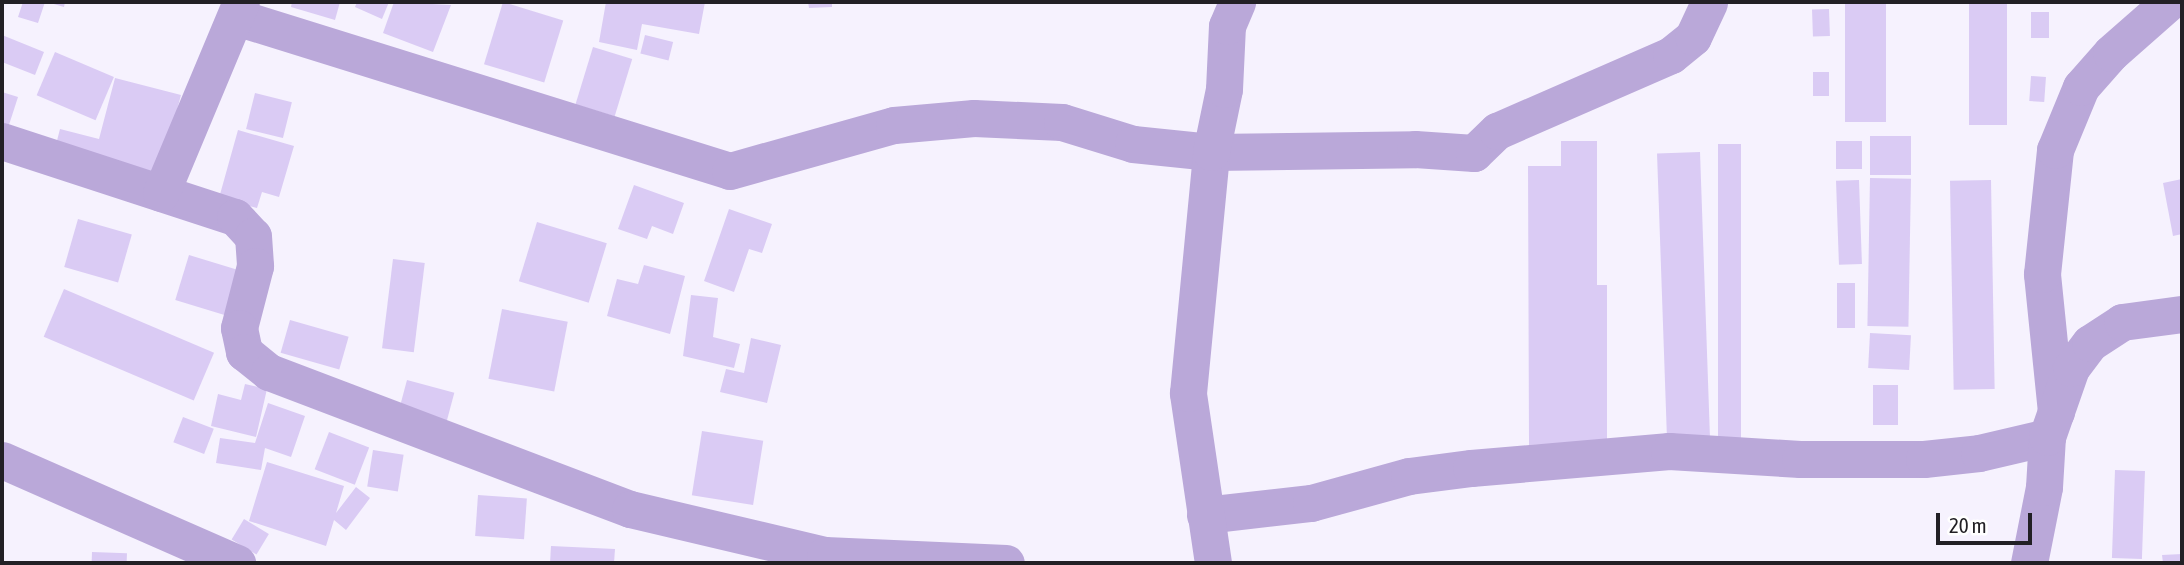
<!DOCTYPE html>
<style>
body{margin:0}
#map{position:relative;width:2184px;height:565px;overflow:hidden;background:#f6f2fe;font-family:"Asap Condensed",sans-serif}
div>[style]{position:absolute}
.building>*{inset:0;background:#dacbf4;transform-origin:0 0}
.street>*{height:37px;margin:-18.5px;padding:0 18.5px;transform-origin:18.5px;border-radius:18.5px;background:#baa8d9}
span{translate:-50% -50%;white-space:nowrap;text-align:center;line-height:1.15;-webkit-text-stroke:6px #fff;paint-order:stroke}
.frame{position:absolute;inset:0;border:4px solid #222025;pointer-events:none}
.scale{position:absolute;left:1936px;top:513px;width:96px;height:32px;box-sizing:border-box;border:4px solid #222025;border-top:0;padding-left:9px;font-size:21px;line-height:24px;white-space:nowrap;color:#222025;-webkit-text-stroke:5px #fff;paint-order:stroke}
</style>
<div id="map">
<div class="building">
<div style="clip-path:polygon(23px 2px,45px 2px,38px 23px,18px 17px)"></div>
<div style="clip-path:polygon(47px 2px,65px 2px,64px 7px)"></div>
<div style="clip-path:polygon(292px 2px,340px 2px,335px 20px,291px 7px)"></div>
<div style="clip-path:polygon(357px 2px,389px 2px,382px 19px,355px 7px)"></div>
<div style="clip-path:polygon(394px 2px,451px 5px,433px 52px,383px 33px)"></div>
<div style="left:503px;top:2px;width:63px;height:65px;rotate:17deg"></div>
<div style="clip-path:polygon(606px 2px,705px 2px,699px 34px,642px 24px,637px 50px,599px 42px)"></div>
<div style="clip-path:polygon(808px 2px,832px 2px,832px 7px,809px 8px)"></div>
<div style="left:1845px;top:2px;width:41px;height:120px"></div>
<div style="left:1969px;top:2px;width:38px;height:123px"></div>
<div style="left:1829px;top:9px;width:27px;height:17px;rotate:88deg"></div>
<div style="left:2031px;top:12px;width:18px;height:26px"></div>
<div style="clip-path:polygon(2px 35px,44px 52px,35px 75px,2px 62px)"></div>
<div style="left:645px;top:35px;width:29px;height:19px;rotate:14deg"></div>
<div style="left:593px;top:47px;width:41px;height:60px;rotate:17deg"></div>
<div style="left:55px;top:52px;width:64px;height:47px;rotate:23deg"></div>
<div style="left:1813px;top:72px;width:16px;height:24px"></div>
<div style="left:2031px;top:76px;width:15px;height:25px;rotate:4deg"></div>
<div style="clip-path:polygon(115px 78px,181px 95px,156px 188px,52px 160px,60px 129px,99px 139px)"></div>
<div style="clip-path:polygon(2px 92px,18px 97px,7px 131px,2px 130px)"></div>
<div style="left:255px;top:93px;width:38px;height:37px;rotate:14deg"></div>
<div style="clip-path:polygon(238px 130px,294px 146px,279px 197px,262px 192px,257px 208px,219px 198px)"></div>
<div style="left:1870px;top:136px;width:41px;height:39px"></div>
<div style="clip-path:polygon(1561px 141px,1597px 141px,1597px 285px,1607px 285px,1607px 443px,1529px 445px,1528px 166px,1561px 166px)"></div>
<div style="left:1836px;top:141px;width:26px;height:28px"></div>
<div style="left:1718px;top:144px;width:23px;height:295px"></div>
<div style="left:1700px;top:152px;width:287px;height:43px;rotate:88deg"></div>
<div style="left:1870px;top:178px;width:41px;height:148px;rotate:1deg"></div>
<div style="clip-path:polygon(2182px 179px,2182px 234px,2173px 236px,2163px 183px)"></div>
<div style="left:1859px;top:180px;width:84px;height:23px;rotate:88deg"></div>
<div style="left:1991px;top:180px;width:209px;height:41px;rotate:89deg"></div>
<div style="clip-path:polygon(634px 185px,684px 203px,673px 234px,652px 226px,647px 239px,618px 229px)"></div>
<div style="clip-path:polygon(729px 209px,772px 224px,762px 253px,749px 249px,734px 292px,704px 281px)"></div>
<div style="left:78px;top:219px;width:56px;height:50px;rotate:16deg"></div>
<div style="left:537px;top:222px;width:73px;height:62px;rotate:17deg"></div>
<div style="left:189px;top:255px;width:54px;height:47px;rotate:17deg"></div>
<div style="left:393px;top:259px;width:32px;height:90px;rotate:7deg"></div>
<div style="clip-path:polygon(644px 265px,685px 276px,670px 334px,607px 316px,617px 279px,638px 284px)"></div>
<div style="left:1837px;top:283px;width:18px;height:45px"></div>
<div style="left:64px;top:289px;width:163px;height:52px;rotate:23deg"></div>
<div style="clip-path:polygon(691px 295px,718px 298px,713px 337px,740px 344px,734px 368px,683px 356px)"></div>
<div style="left:502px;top:309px;width:67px;height:71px;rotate:11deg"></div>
<div style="left:290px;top:320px;width:61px;height:34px;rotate:16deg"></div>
<div style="left:1870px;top:333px;width:41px;height:35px;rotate:3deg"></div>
<div style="clip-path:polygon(751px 338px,781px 345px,767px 403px,720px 392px,726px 369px,744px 373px)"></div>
<div style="left:407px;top:380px;width:49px;height:31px;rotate:15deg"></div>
<div style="clip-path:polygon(245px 384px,267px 389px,256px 437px,211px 426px,218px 394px,241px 400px)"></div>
<div style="left:1873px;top:385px;width:25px;height:40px"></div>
<div style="clip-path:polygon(268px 403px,305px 416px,291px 457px,265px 448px,261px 470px,216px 463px,220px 438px,255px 443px)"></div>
<div style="left:183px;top:417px;width:33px;height:27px;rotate:21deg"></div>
<div style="left:702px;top:431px;width:62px;height:65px;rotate:9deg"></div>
<div style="left:329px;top:432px;width:43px;height:40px;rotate:21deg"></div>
<div style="left:373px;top:450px;width:31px;height:37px;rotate:9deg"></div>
<div style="clip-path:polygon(267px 462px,344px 486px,336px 513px,356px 487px,370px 498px,346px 530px,334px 520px,326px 546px,249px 521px)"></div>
<div style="left:2115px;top:470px;width:30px;height:88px;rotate:2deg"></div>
<div style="left:478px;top:495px;width:49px;height:41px;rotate:4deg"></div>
<div style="left:244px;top:519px;width:29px;height:24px;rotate:31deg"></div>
<div style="clip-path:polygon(551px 546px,615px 549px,614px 563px,550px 563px)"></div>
<div style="left:92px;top:552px;width:35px;height:11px;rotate:2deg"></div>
<div style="clip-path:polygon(2182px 554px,2182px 563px,2163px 563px,2162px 555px)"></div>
</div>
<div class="street">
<div style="left:236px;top:17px;width:517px;rotate:17.31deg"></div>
<div style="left:730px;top:171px;width:170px;rotate:-15.7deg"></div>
<div style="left:894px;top:125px;width:80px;rotate:-5deg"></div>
<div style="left:974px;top:118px;width:88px;rotate:2.6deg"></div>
<div style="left:1062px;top:122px;width:74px;rotate:17.2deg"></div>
<div style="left:1133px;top:144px;width:78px;rotate:5.9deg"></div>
<div style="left:1211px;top:152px;width:204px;rotate:-0.8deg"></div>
<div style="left:1415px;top:149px;width:59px;rotate:3.9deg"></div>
<div style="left:1474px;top:153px;width:32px;rotate:-44deg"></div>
<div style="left:1497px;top:131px;width:190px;rotate:-23.6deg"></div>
<div style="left:1671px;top:55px;width:28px;rotate:-39deg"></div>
<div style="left:1693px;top:37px;width:38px;rotate:-65deg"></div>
<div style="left:2px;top:141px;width:245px;rotate:18.1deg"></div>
<div style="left:235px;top:217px;width:26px;rotate:47deg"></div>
<div style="left:253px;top:236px;width:30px;rotate:86deg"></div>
<div style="left:255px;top:266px;width:64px;rotate:104.5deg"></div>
<div style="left:239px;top:328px;width:25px;rotate:78deg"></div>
<div style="left:244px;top:352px;width:32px;rotate:39deg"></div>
<div style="left:269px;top:372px;width:386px;rotate:20.8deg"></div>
<div style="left:630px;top:509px;width:200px;rotate:13.3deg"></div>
<div style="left:825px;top:555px;width:181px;rotate:2.5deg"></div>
<div style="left:161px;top:193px;width:207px;rotate:-67.3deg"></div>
<div style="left:2056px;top:412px;width:139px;rotate:-95.8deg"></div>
<div style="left:2042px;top:274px;width:125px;rotate:-84deg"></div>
<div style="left:2055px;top:150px;width:68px;rotate:-67.6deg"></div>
<div style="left:2081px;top:87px;width:45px;rotate:-48.6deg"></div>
<div style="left:2111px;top:53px;width:77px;rotate:-41.3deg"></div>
<div style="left:2px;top:460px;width:257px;rotate:23.7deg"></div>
<div style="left:1205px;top:515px;width:107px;rotate:-6.5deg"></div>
<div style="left:1311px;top:503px;width:102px;rotate:-15.4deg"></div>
<div style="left:1409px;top:476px;width:63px;rotate:-7.4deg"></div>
<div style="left:1471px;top:468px;width:199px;rotate:-4.9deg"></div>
<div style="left:1669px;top:451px;width:131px;rotate:3.5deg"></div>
<div style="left:1800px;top:459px;width:124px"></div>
<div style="left:1924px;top:459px;width:55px;rotate:-6.2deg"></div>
<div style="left:1979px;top:453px;width:70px;rotate:-13.2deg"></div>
<div style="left:1213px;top:563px;width:172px;rotate:-98.4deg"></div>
<div style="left:1188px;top:393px;width:242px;rotate:-84.5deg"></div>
<div style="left:1211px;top:152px;width:64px;rotate:-78.3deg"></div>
<div style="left:1224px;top:89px;width:63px;rotate:-87.3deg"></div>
<div style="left:1227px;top:26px;width:26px;rotate:-67deg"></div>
<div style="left:2029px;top:563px;width:77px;rotate:-78.8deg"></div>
<div style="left:2044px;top:487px;width:50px;rotate:-86.6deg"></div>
<div style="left:2047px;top:437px;width:73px;rotate:-70.8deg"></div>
<div style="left:2071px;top:368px;width:31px;rotate:-53deg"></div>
<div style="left:2090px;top:343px;width:38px;rotate:-33deg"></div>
<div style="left:2122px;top:322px;width:61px;rotate:-7.6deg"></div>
</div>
<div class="frame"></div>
<div class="scale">20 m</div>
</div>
